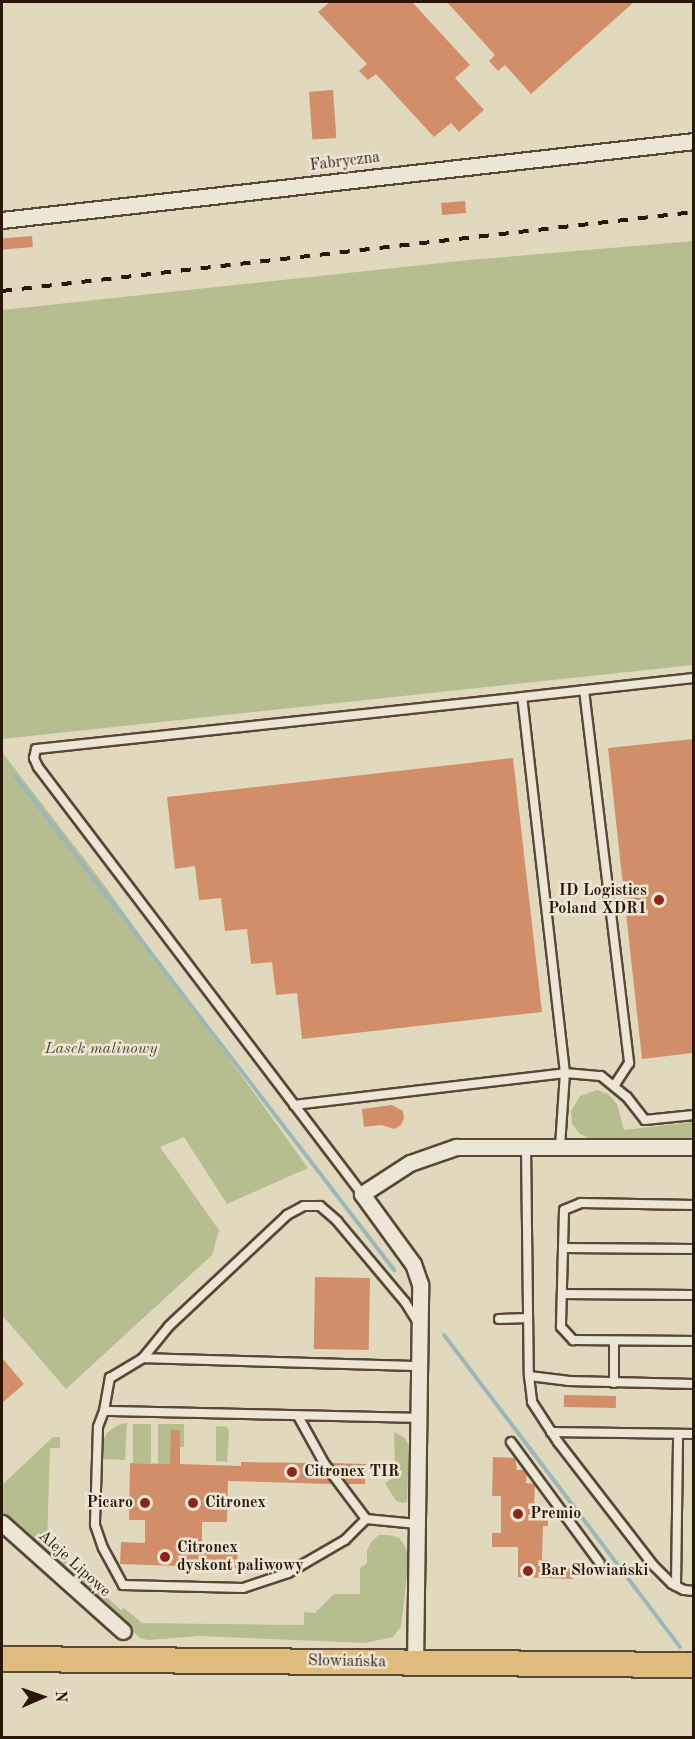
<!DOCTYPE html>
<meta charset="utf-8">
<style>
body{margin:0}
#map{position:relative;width:695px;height:1739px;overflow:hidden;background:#e1d9bd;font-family:"Old Standard TT",serif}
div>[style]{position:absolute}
.green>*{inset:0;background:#b6be8f;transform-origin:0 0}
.stream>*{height:4px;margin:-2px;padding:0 2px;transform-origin:2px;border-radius:2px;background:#9ab7bc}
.building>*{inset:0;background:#d28e68;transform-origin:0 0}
.roads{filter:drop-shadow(2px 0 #584836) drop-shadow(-2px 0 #584836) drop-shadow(0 2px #584836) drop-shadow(0 -2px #584836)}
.lane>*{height:8px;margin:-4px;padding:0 4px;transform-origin:4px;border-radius:4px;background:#ece6d4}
.street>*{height:15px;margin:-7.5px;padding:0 7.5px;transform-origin:7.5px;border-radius:7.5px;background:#ece6d4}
.primary>*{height:24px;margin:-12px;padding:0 12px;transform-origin:12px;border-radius:12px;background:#e0bc7e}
.rail>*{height:4px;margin-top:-2px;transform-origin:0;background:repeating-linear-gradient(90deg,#2a1709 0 10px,transparent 0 20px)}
.dots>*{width:16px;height:16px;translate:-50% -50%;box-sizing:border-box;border:3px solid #ece6d4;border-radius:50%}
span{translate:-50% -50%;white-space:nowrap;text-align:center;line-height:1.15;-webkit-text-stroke:5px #ece6d4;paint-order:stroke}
.street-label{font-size:16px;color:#2a1709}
.poi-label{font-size:16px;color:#2a1709;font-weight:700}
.right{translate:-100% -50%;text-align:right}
.left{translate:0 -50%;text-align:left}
.park-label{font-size:16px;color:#544931;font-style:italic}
.frame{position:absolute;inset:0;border:3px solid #2a1709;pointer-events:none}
.north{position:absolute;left:12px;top:1667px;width:60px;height:60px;-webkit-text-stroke:4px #ece6d4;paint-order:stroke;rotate:88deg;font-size:16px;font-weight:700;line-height:24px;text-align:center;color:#2a1709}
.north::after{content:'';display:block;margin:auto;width:21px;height:27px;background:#2a1709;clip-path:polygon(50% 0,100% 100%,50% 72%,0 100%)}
</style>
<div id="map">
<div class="green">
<div style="clip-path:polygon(693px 241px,693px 665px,2px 739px,2px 310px,469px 260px)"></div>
<div style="clip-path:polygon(2px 752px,99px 878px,308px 1168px,227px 1204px,184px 1137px,160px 1147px,219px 1230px,212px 1255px,66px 1389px,2px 1315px)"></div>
<div style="clip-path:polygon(597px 1090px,608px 1094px,617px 1104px,624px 1130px,693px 1122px,693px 1140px,591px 1139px,580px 1134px,572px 1124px,571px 1111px,580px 1096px)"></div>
<div style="clip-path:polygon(127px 1423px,125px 1460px,102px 1459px,103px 1440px,107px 1433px,118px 1425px)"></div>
<div style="left:133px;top:1424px;width:18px;height:39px"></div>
<div style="clip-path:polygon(158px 1424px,184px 1424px,184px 1447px,171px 1447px,171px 1464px,158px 1464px)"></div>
<div style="clip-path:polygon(216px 1426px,227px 1427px,229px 1431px,227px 1462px,216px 1461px)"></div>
<div style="clip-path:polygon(394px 1432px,405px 1438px,409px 1446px,407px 1502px,403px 1503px,396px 1501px,385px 1483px,393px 1478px,395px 1467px)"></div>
<div style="clip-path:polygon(53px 1437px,60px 1437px,60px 1448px,50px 1448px,47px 1544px,121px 1610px,124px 1608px,142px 1623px,304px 1625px,304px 1612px,315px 1613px,334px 1594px,360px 1594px,360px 1568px,367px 1563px,367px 1551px,371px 1542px,379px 1535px,389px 1535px,399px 1538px,405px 1546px,409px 1558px,401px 1627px,393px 1637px,365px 1643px,200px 1636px,148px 1640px,140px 1638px,2px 1516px,2px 1485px)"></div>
</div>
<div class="stream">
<div style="left:15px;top:776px;width:623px;rotate:52.5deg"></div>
<div style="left:444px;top:1335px;width:391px;rotate:52.9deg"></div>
</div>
<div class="building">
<div style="clip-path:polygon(330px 2px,412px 2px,470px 65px,455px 78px,484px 110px,459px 132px,451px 123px,434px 137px,376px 74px,368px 80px,359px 71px,367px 64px,318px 12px)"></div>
<div style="clip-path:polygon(447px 2px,634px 2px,531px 94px,505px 65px,498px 71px,489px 61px,495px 55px)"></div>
<div style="left:333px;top:90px;width:48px;height:24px;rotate:86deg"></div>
<div style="left:465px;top:201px;width:12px;height:24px;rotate:85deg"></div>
<div style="left:32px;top:236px;width:11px;height:30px;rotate:85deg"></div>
<div style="clip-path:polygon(693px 739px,693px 1053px,642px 1059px,608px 748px)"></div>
<div style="clip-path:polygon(513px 758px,542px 1012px,302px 1039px,297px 993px,276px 995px,272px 962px,251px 964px,247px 929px,225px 931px,221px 898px,199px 900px,195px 866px,175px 869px,167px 797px)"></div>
<div style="clip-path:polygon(392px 1105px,403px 1111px,404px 1118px,401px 1125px,394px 1129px,382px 1125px,364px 1127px,362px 1109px)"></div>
<div style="left:315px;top:1277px;width:55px;height:72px;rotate:1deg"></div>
<div style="clip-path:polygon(2px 1358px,24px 1384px,2px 1403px)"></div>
<div style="left:564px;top:1395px;width:52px;height:12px;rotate:1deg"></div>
<div style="clip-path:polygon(171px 1430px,180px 1430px,180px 1464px,241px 1466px,241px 1462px,317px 1463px,332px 1484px,228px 1481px,227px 1522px,202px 1522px,202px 1544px,238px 1546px,237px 1568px,120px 1564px,121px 1542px,145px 1543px,145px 1520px,129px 1520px,130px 1463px,170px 1464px)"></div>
<div style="clip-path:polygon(493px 1457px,515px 1458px,517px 1470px,524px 1470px,527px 1473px,526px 1483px,535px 1484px,534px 1508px,548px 1508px,548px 1526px,543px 1526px,542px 1560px,548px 1560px,548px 1568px,573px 1568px,573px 1579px,518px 1577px,518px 1547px,492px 1547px,492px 1533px,501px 1533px,501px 1496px,492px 1496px)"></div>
<div style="clip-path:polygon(332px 1463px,366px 1464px,365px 1484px,347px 1484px)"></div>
</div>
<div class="roads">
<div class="lane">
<div style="left:584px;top:690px;width:376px;rotate:83.1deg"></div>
<div style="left:629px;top:1063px;width:27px;rotate:123deg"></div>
<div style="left:294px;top:1105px;width:273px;rotate:-6.7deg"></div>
<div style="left:565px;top:1073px;width:36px;rotate:5deg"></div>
<div style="left:601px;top:1076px;width:33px;rotate:39deg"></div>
<div style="left:627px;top:1097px;width:29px;rotate:52deg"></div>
<div style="left:645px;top:1120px;width:49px;rotate:-5.8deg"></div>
<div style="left:526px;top:1146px;width:230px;rotate:89.3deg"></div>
<div style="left:529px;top:1376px;width:26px;rotate:83deg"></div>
<div style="left:532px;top:1402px;width:48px;rotate:57deg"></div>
<div style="left:558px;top:1442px;width:157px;rotate:52.3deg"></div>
<div style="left:654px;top:1566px;width:25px;rotate:45deg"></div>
<div style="left:672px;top:1584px;width:13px;rotate:27deg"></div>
<div style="left:684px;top:1590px;width:10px;rotate:6deg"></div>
<div style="left:560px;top:1146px;width:73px;rotate:-86.1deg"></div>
<div style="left:565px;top:1073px;width:378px;rotate:-96.5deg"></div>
<div style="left:522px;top:697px;width:173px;rotate:-6.3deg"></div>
<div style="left:362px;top:1194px;width:536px;rotate:-127.19deg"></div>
<div style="left:38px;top:767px;width:10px;rotate:-114deg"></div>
<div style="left:34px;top:758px;width:9px;rotate:-77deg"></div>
<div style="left:36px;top:749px;width:489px;rotate:-6.1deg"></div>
<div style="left:694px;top:1205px;width:113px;rotate:-179deg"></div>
<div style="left:581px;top:1203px;width:18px;rotate:158deg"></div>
<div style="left:564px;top:1210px;width:117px;rotate:91.5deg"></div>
<div style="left:561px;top:1327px;width:18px;rotate:47deg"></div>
<div style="left:573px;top:1340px;width:121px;rotate:0.5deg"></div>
<div style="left:563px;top:1248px;width:131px;rotate:0.4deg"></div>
<div style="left:562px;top:1294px;width:132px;rotate:0.4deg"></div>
<div style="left:499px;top:1319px;width:29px;rotate:-2deg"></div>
<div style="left:614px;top:1341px;width:42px;rotate:90deg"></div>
<div style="left:143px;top:1358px;width:41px;rotate:-50.9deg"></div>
<div style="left:169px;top:1326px;width:162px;rotate:-43.2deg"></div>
<div style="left:287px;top:1215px;width:19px;rotate:-28deg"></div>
<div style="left:304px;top:1206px;width:16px"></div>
<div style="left:320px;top:1206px;width:23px;rotate:41deg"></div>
<div style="left:337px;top:1221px;width:106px;rotate:50deg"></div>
<div style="left:405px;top:1302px;width:25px;rotate:58deg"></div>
<div style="left:529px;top:1376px;width:39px;rotate:7deg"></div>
<div style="left:568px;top:1381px;width:126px;rotate:1.4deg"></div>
<div style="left:104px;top:1411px;width:17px;rotate:111deg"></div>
<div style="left:98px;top:1427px;width:98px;rotate:91.8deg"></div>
<div style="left:95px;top:1525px;width:24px;rotate:71deg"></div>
<div style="left:103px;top:1548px;width:42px;rotate:61.6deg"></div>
<div style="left:123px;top:1585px;width:120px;rotate:1.4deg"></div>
<div style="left:243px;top:1588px;width:47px;rotate:-18.4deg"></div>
<div style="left:288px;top:1573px;width:66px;rotate:-30.1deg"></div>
<div style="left:345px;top:1540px;width:30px;rotate:-45deg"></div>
<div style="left:298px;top:1416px;width:54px;rotate:61deg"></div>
<div style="left:324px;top:1463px;width:70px;rotate:53.1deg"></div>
<div style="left:366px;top:1519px;width:51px;rotate:5.6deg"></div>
<div style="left:419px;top:1418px;width:315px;rotate:-178.7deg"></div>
<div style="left:104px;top:1411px;width:34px;rotate:-80deg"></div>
<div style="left:110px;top:1378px;width:39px;rotate:-31deg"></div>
<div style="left:143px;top:1358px;width:276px;rotate:1.7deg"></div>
<div style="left:551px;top:1432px;width:143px;rotate:0.8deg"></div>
<div style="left:511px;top:1442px;width:150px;rotate:53.7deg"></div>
<div style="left:676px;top:1586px;width:152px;rotate:-89.2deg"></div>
</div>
<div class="street">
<div style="left:2px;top:220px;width:696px;rotate:-6.51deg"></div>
<div style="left:2px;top:1523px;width:162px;rotate:41.8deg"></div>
<div style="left:415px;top:1663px;width:379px;rotate:-89.2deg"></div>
<div style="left:420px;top:1284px;width:21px;rotate:-109deg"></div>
<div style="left:413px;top:1264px;width:87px;rotate:-126.1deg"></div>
<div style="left:362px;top:1194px;width:57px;rotate:-32.9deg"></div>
<div style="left:410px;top:1163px;width:49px;rotate:-19.2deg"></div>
<div style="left:456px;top:1147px;width:238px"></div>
</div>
<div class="primary">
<div style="left:2px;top:1659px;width:692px;rotate:0.5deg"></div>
</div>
</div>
<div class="rail">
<div style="left:2px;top:291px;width:696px;rotate:-6.51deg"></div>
</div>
<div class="dots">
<div style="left:659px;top:900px;background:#8f2418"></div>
<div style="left:292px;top:1472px;background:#8f2418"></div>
<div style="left:145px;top:1503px;background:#8f2418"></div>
<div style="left:193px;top:1503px;background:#8f2418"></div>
<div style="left:518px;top:1514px;background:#8f2418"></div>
<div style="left:165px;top:1557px;background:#8f2418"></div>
<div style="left:528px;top:1571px;background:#8f2418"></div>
</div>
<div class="street-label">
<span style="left:345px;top:162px;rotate:-7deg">Fabryczna</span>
<span style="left:74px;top:1564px;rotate:42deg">Aleje Lipowe</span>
<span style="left:347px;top:1662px;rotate:1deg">Słowiańska</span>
</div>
<div class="poi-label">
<span class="right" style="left:647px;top:900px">ID Logistics<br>Poland XDR1</span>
<span class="left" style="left:304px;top:1472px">Citronex TIR</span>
<span class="right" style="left:133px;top:1503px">Picaro</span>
<span class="left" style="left:205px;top:1503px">Citronex</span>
<span class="left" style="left:530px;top:1514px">Premio</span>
<span class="left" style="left:177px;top:1557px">Citronex<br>dyskont paliwowy</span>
<span class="left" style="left:540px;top:1571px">Bar Słowiański</span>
</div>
<div class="park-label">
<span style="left:101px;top:1049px">Lasek malinowy</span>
</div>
<div class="frame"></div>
<div class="north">N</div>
</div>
